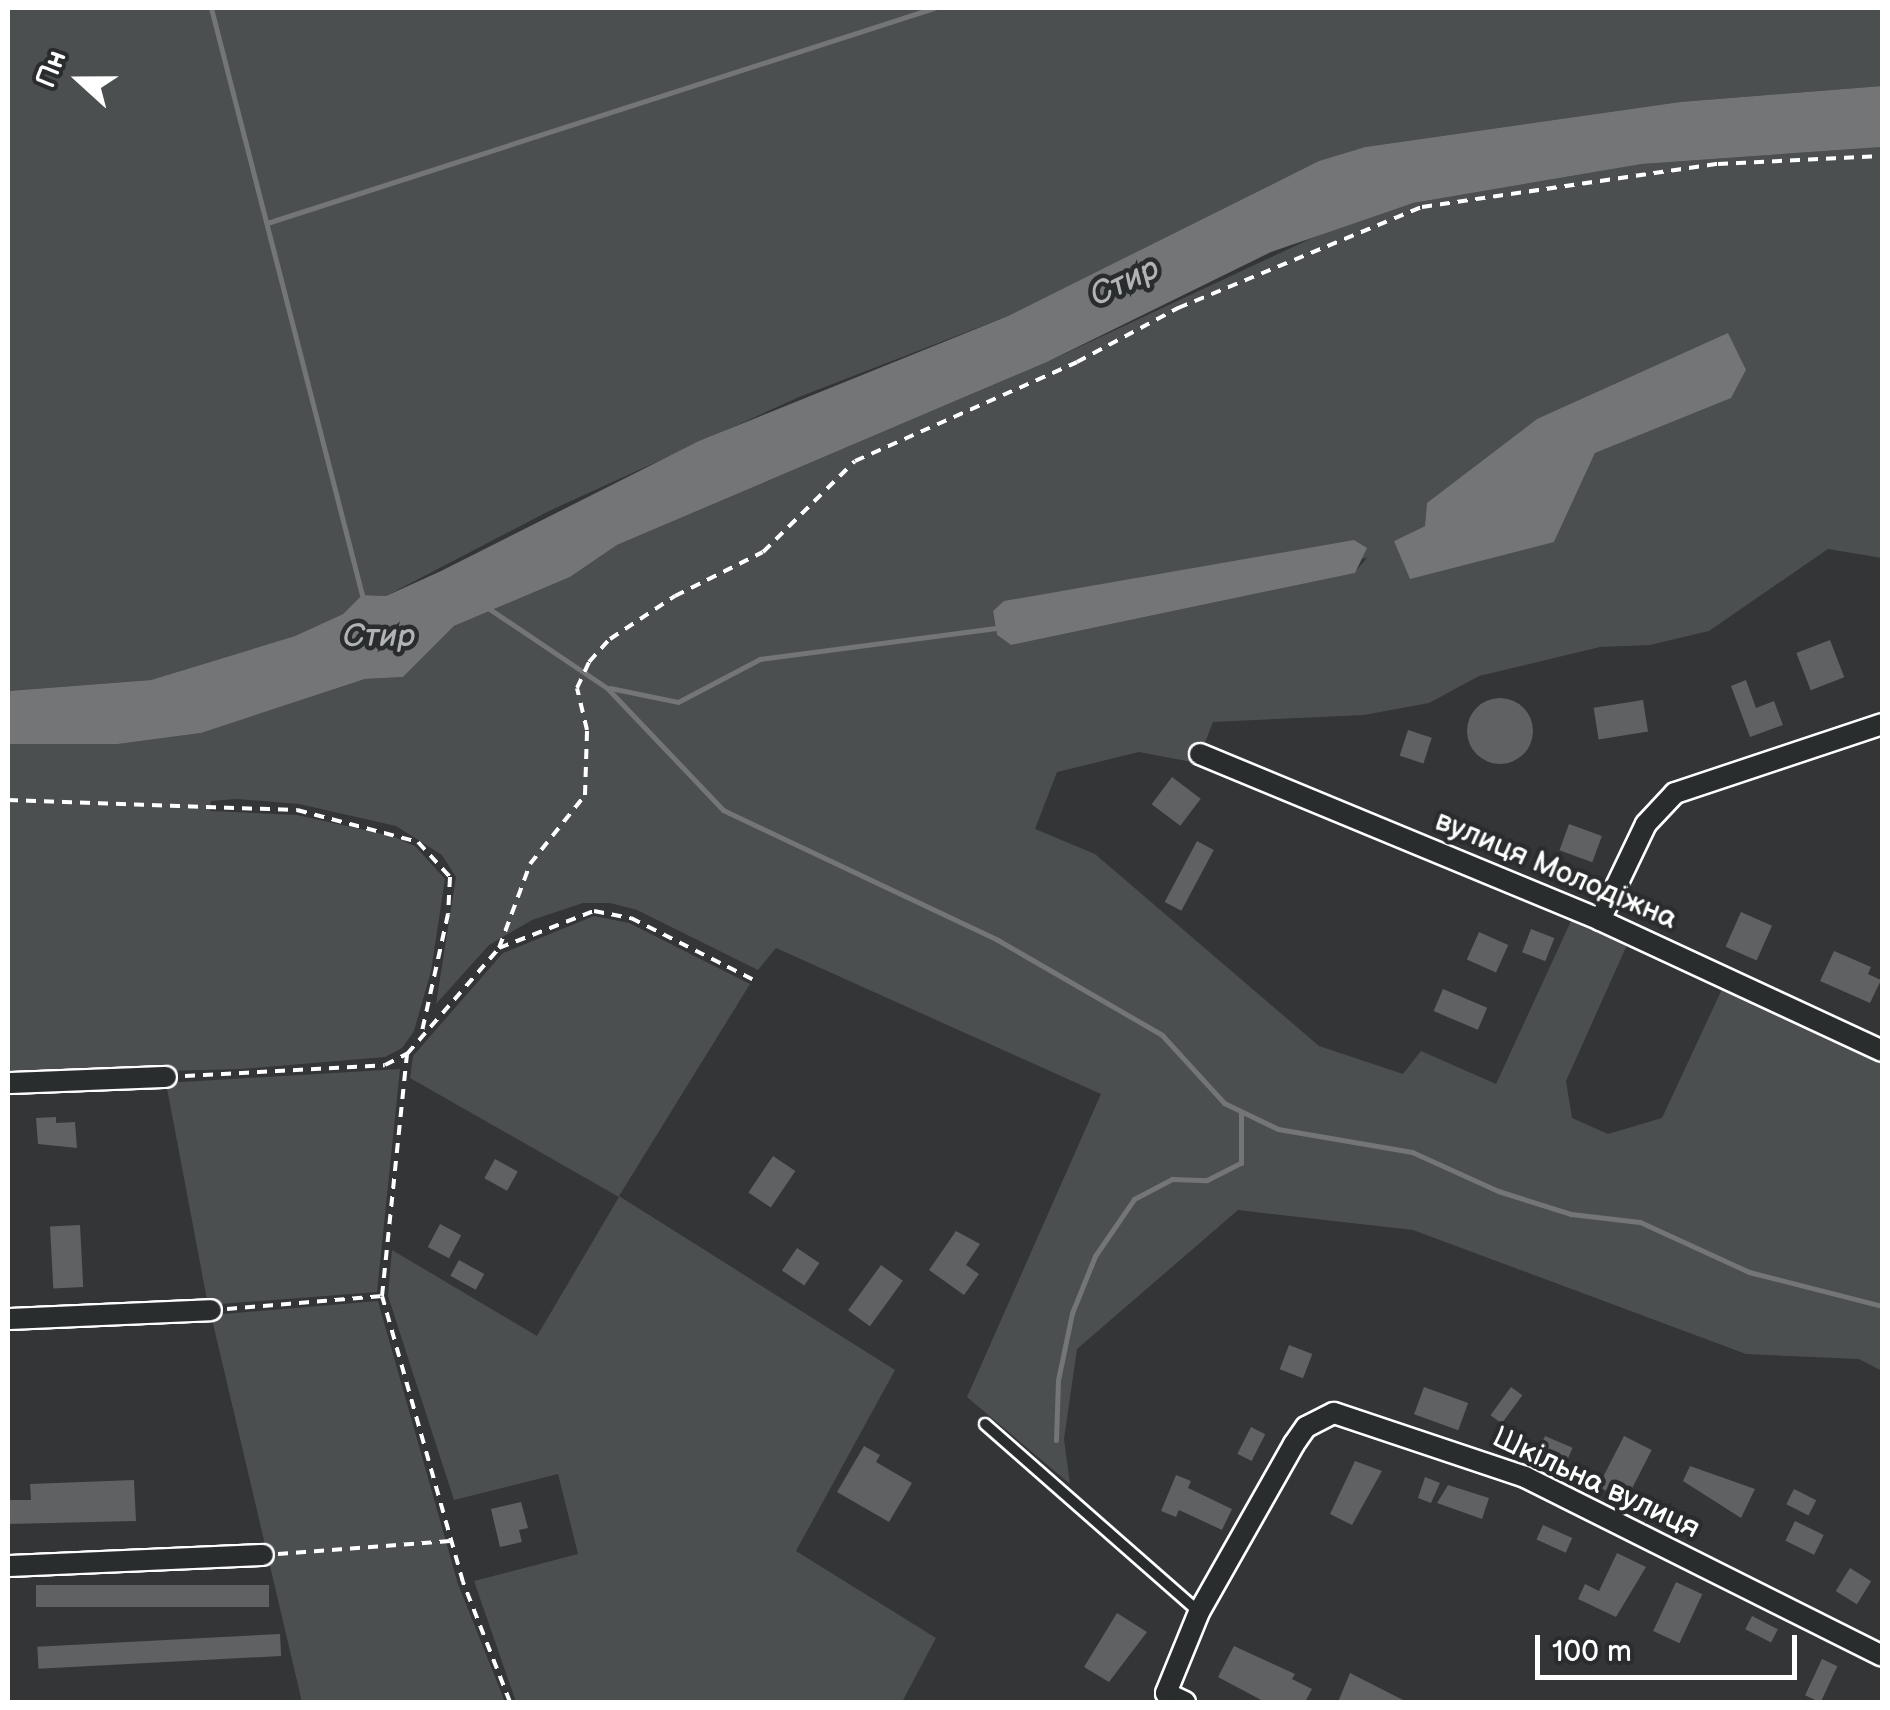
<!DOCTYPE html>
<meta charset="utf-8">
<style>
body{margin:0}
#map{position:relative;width:1890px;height:1710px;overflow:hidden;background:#333536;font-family:"Balsamiq Sans",sans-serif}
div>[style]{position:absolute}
.green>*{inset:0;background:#4c4f50}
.water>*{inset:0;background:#737576}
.stream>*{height:5px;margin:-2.5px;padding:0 2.5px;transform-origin:2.5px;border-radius:2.5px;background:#737576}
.building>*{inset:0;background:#5f6162;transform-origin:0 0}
.round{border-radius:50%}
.path>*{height:4px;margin-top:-2px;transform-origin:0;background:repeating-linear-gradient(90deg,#fff 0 10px,transparent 0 18px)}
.roads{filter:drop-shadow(2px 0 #fff) drop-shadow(-2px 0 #fff) drop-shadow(0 2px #fff) drop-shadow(0 -2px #fff)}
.lane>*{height:10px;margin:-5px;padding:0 5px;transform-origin:5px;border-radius:5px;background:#2a2d2e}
.street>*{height:20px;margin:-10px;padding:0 10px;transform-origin:10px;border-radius:10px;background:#2a2d2e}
span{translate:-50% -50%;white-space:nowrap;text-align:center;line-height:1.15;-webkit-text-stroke:9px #2a2d2e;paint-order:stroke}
.street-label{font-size:30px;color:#fff}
.water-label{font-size:32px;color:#b2b3b4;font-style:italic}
.frame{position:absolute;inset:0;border:10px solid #fff;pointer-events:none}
.north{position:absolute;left:30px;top:30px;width:100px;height:100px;-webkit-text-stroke:8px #2a2d2e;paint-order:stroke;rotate:291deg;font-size:28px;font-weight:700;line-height:40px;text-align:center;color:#fff}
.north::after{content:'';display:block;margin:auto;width:35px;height:45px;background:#fff;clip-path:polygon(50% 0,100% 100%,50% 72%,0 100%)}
.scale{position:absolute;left:1535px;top:1635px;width:262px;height:45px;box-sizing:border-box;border:5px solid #fff;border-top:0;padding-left:12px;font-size:30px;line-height:35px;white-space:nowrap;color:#fff;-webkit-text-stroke:8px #2a2d2e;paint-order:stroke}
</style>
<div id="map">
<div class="green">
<div style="clip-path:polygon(8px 8px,1882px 8px,1882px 86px,1680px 102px,1365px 147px,1320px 161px,1008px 316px,799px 397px,549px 511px,386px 596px,362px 595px,343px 614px,295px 636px,151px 680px,8px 691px)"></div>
<div style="clip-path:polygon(evenodd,1882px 147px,1882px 558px,1828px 549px,1709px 631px,1650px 645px,1600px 647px,1479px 676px,1429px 703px,1364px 715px,1213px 722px,1197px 763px,1139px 752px,1057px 772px,1035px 829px,1095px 854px,1319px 1046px,1403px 1074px,1421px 1051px,1496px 1084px,1571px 921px,1627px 945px,1566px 1081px,1572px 1118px,1608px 1134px,1662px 1118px,1723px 987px,1882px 1060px,1882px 1371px,1859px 1359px,1746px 1354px,1413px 1230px,1238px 1210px,1077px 1349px,1064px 1439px,1070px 1484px,967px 1397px,1101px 1094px,776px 948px,758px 970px,637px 910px,610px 903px,583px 903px,532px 920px,489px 945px,436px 1004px,456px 877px,442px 855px,396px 826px,299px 804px,237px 799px,211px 801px,210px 811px,297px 815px,392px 836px,415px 846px,445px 879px,431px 971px,414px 1031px,402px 1048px,385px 1057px,241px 1069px,8px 1075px,8px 744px,118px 744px,201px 733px,365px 679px,403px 677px,454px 626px,570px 577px,617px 545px,1047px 362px,1340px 225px,1413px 203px,1642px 164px,1882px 147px,1746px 370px,1731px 397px,1595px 453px,1554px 542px,1394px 541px,1746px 370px,1882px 147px,1367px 558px,1354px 573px,1011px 645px,997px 635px,993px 611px,1367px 558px)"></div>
<div style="clip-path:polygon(594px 916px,629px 923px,750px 984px,619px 1196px,895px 1370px,796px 1551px,936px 1638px,902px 1702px,516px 1702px,474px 1581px,578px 1554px,558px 1474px,454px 1500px,388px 1296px,392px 1250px,537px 1336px,619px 1197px,410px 1078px,413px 1056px,503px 953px)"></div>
<div style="clip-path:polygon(400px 1069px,377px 1292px,208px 1305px,166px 1083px)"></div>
<div style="clip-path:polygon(378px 1301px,458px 1584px,505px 1702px,302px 1702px,211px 1315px)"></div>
</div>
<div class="water">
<div style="clip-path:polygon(1882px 86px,1882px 147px,1642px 164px,1413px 203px,1271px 252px,1047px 362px,617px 545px,570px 577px,454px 626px,403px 677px,365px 679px,201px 733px,118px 744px,8px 744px,8px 691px,151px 680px,295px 636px,343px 614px,362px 595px,386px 596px,441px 571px,699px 441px,1008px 316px,1319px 161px,1365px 147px,1680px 102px)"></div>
<div style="clip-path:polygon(1728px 333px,1746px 370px,1731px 398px,1595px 453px,1554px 542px,1410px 579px,1394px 541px,1425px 526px,1427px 503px,1537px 419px)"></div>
<div style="clip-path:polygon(1354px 540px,1367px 548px,1355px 573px,1011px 645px,997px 635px,993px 611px,1004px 601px)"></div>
</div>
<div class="stream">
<div style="left:211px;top:8px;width:606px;rotate:75.57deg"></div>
<div style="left:267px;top:223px;width:701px;rotate:-17.87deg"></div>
<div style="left:488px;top:608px;width:143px;rotate:33.9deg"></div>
<div style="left:607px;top:688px;width:168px;rotate:46.4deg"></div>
<div style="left:723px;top:810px;width:302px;rotate:25.3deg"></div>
<div style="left:996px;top:939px;width:192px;rotate:30deg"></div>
<div style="left:1162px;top:1035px;width:92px;rotate:47.6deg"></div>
<div style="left:1224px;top:1103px;width:60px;rotate:25.7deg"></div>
<div style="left:1278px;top:1129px;width:136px;rotate:9.7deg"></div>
<div style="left:1412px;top:1152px;width:94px;rotate:24.4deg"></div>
<div style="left:1498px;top:1191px;width:77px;rotate:17.5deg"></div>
<div style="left:1571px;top:1214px;width:69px;rotate:6.6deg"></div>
<div style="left:1640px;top:1222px;width:120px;rotate:24.6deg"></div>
<div style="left:1749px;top:1272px;width:137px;rotate:14.3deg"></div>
<div style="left:610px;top:688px;width:69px;rotate:11.6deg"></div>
<div style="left:678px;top:702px;width:93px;rotate:-27.7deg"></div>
<div style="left:760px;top:659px;width:238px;rotate:-7.5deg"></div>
<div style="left:1056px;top:1440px;width:60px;rotate:-88.1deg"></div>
<div style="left:1058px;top:1380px;width:68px;rotate:-78.2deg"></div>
<div style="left:1072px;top:1313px;width:61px;rotate:-68deg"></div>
<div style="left:1095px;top:1256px;width:69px;rotate:-55.6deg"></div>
<div style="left:1134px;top:1199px;width:43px;rotate:-27.8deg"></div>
<div style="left:1172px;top:1179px;width:35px;rotate:2deg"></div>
<div style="left:1207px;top:1180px;width:38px;rotate:-27deg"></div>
<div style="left:1241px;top:1163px;width:50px;rotate:-90deg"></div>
</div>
<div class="building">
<div style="left:1830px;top:640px;width:40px;height:36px;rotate:69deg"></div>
<div style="clip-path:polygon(1746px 680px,1756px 708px,1774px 701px,1783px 725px,1750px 737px,1731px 686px)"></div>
<div class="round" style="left:1467px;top:698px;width:66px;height:66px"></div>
<div style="left:1643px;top:700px;width:32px;height:50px;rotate:81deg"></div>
<div style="left:1408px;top:730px;width:25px;height:27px;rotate:18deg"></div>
<div style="left:1172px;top:777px;width:36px;height:34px;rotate:37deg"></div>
<div style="left:1569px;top:824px;width:35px;height:28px;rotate:20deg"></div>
<div style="left:1197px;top:841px;width:19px;height:69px;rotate:28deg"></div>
<div style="left:1741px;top:912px;width:34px;height:38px;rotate:24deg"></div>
<div style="left:1531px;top:929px;width:25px;height:25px;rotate:21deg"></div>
<div style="left:1479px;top:932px;width:32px;height:30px;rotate:24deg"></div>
<div style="clip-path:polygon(1834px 951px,1871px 967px,1868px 974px,1881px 980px,1870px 1003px,1820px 981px)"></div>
<div style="left:1443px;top:989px;width:48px;height:24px;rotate:23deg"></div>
<div style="clip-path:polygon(56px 1117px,56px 1123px,75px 1122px,77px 1148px,38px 1144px,36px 1118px)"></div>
<div style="left:773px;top:1156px;width:27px;height:44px;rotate:34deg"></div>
<div style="left:495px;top:1159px;width:26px;height:22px;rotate:29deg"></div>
<div style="left:440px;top:1224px;width:24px;height:26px;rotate:28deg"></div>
<div style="left:80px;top:1225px;width:62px;height:30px;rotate:87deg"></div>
<div style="clip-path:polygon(956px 1231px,980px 1244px,966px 1265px,979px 1274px,964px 1295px,929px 1270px)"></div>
<div style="left:797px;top:1248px;width:27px;height:27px;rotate:34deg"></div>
<div style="left:459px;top:1260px;width:29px;height:18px;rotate:29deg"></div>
<div style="left:881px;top:1265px;width:27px;height:56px;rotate:36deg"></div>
<div style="left:1289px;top:1345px;width:25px;height:26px;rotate:21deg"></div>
<div style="left:1424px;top:1387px;width:47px;height:29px;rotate:20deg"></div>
<div style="left:1511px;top:1387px;width:14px;height:35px;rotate:36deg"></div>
<div style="left:1251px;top:1427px;width:16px;height:30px;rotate:27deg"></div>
<div style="left:1545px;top:1436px;width:30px;height:17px;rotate:23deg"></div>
<div style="left:1624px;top:1436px;width:31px;height:57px;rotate:27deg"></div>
<div style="clip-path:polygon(864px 1446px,880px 1455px,876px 1462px,912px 1483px,889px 1522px,837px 1492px)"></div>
<div style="clip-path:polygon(1355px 1461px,1382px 1471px,1352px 1525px,1330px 1514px)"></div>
<div style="clip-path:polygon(1690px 1466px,1755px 1489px,1741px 1518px,1683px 1481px)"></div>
<div style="clip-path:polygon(1176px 1475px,1191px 1481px,1188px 1488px,1232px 1509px,1222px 1530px,1179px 1510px,1176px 1517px,1161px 1511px)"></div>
<div style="clip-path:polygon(1425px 1477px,1440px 1483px,1431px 1503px,1418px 1498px)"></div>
<div style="clip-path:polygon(134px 1480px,136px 1521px,8px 1524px,8px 1500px,31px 1500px,30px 1484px)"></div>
<div style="clip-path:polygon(1448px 1485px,1489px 1498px,1482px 1519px,1437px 1503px)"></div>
<div style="left:1794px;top:1489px;width:25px;height:17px;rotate:27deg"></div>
<div style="clip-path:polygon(521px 1502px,528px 1528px,519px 1530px,522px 1542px,500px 1547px,491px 1509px)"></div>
<div style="left:1795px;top:1521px;width:32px;height:22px;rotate:26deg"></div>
<div style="left:1543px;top:1525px;width:32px;height:16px;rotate:24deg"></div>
<div style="clip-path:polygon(1617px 1553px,1646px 1567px,1616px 1617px,1578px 1599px,1585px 1584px,1599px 1591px)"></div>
<div style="left:1850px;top:1568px;width:25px;height:27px;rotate:32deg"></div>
<div style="left:1676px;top:1582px;width:29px;height:54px;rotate:25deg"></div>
<div style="left:269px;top:1585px;width:22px;height:233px;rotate:90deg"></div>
<div style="clip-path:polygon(1117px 1613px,1147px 1632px,1109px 1682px,1084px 1667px)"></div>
<div style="left:1752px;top:1616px;width:29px;height:15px;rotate:27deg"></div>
<div style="left:280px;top:1634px;width:22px;height:243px;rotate:87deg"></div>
<div style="clip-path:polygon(1234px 1646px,1295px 1674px,1292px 1679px,1312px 1689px,1305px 1702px,1265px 1702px,1218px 1677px)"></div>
<div style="left:1822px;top:1659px;width:17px;height:40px;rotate:25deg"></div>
<div style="clip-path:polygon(1350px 1673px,1407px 1702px,1338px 1702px)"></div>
</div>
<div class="path">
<div style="left:8px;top:800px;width:289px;rotate:2deg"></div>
<div style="left:297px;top:810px;width:125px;rotate:14.8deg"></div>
<div style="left:418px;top:842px;width:47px;rotate:47.6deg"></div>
<div style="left:450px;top:877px;width:37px;rotate:93deg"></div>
<div style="left:448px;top:914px;width:125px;rotate:102.5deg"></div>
<div style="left:499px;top:948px;width:90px;rotate:-69.7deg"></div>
<div style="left:530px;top:864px;width:88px;rotate:-51.4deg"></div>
<div style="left:585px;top:795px;width:65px;rotate:-88.2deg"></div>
<div style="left:587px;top:730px;width:43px;rotate:-103.4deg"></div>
<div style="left:577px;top:688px;width:29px;rotate:-65deg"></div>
<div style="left:589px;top:662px;width:31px;rotate:-48deg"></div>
<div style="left:610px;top:639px;width:78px;rotate:-33.5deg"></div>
<div style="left:675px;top:596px;width:98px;rotate:-26.6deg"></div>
<div style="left:763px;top:552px;width:129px;rotate:-44.7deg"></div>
<div style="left:855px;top:461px;width:243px;rotate:-24deg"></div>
<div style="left:1077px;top:362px;width:115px;rotate:-28.1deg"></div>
<div style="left:1178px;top:308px;width:264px;rotate:-22.5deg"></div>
<div style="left:1422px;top:207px;width:299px;rotate:-8.3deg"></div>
<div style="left:1718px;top:164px;width:164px;rotate:-2.8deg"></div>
<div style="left:185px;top:1076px;width:200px;rotate:-3.1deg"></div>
<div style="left:385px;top:1065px;width:25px;rotate:-27deg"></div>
<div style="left:227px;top:1309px;width:156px;rotate:-4.8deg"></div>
<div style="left:278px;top:1554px;width:173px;rotate:-4.3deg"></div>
<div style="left:510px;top:1702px;width:129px;rotate:-111.4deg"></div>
<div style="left:463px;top:1582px;width:297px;rotate:-105.8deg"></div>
<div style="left:382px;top:1296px;width:243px;rotate:-84.1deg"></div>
<div style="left:407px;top:1054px;width:140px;rotate:-49deg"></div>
<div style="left:499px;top:948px;width:102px;rotate:-21.3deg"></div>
<div style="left:594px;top:911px;width:38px;rotate:11deg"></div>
<div style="left:631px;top:918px;width:136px;rotate:26.8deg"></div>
</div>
<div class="roads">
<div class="lane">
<div style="left:985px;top:1424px;width:283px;rotate:41.3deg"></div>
</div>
<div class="street">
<div style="left:1200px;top:754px;width:433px;rotate:22.5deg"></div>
<div style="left:1600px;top:920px;width:311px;rotate:24.9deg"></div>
<div style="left:1600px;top:920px;width:106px;rotate:-64.4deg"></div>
<div style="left:1646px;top:824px;width:42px;rotate:-46.9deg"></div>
<div style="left:1675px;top:793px;width:218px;rotate:-18.4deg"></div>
<div style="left:8px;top:1083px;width:158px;rotate:-2.2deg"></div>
<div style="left:8px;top:1319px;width:203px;rotate:-2.5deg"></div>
<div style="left:8px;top:1566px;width:255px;rotate:-2.5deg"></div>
<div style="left:1185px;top:1702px;width:21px;rotate:-155deg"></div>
<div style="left:1166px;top:1693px;width:87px;rotate:-67.8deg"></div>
<div style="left:1199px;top:1612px;width:193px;rotate:-60.5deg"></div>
<div style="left:1294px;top:1444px;width:21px;rotate:-55deg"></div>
<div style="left:1306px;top:1427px;width:31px;rotate:-27deg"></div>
<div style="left:1334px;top:1413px;width:201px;rotate:18.5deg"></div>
<div style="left:1525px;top:1477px;width:399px;rotate:26.6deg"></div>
</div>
</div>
<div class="street-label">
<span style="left:1556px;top:870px;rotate:23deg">вулиця Молодіжна</span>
<span style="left:1596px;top:1483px;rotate:25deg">Шкільна вулиця</span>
</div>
<div class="water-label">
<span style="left:1125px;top:283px;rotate:-26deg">Стир</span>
<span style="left:379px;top:637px">Стир</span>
</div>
<div class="frame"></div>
<div class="north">Пн</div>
<div class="scale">100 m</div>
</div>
